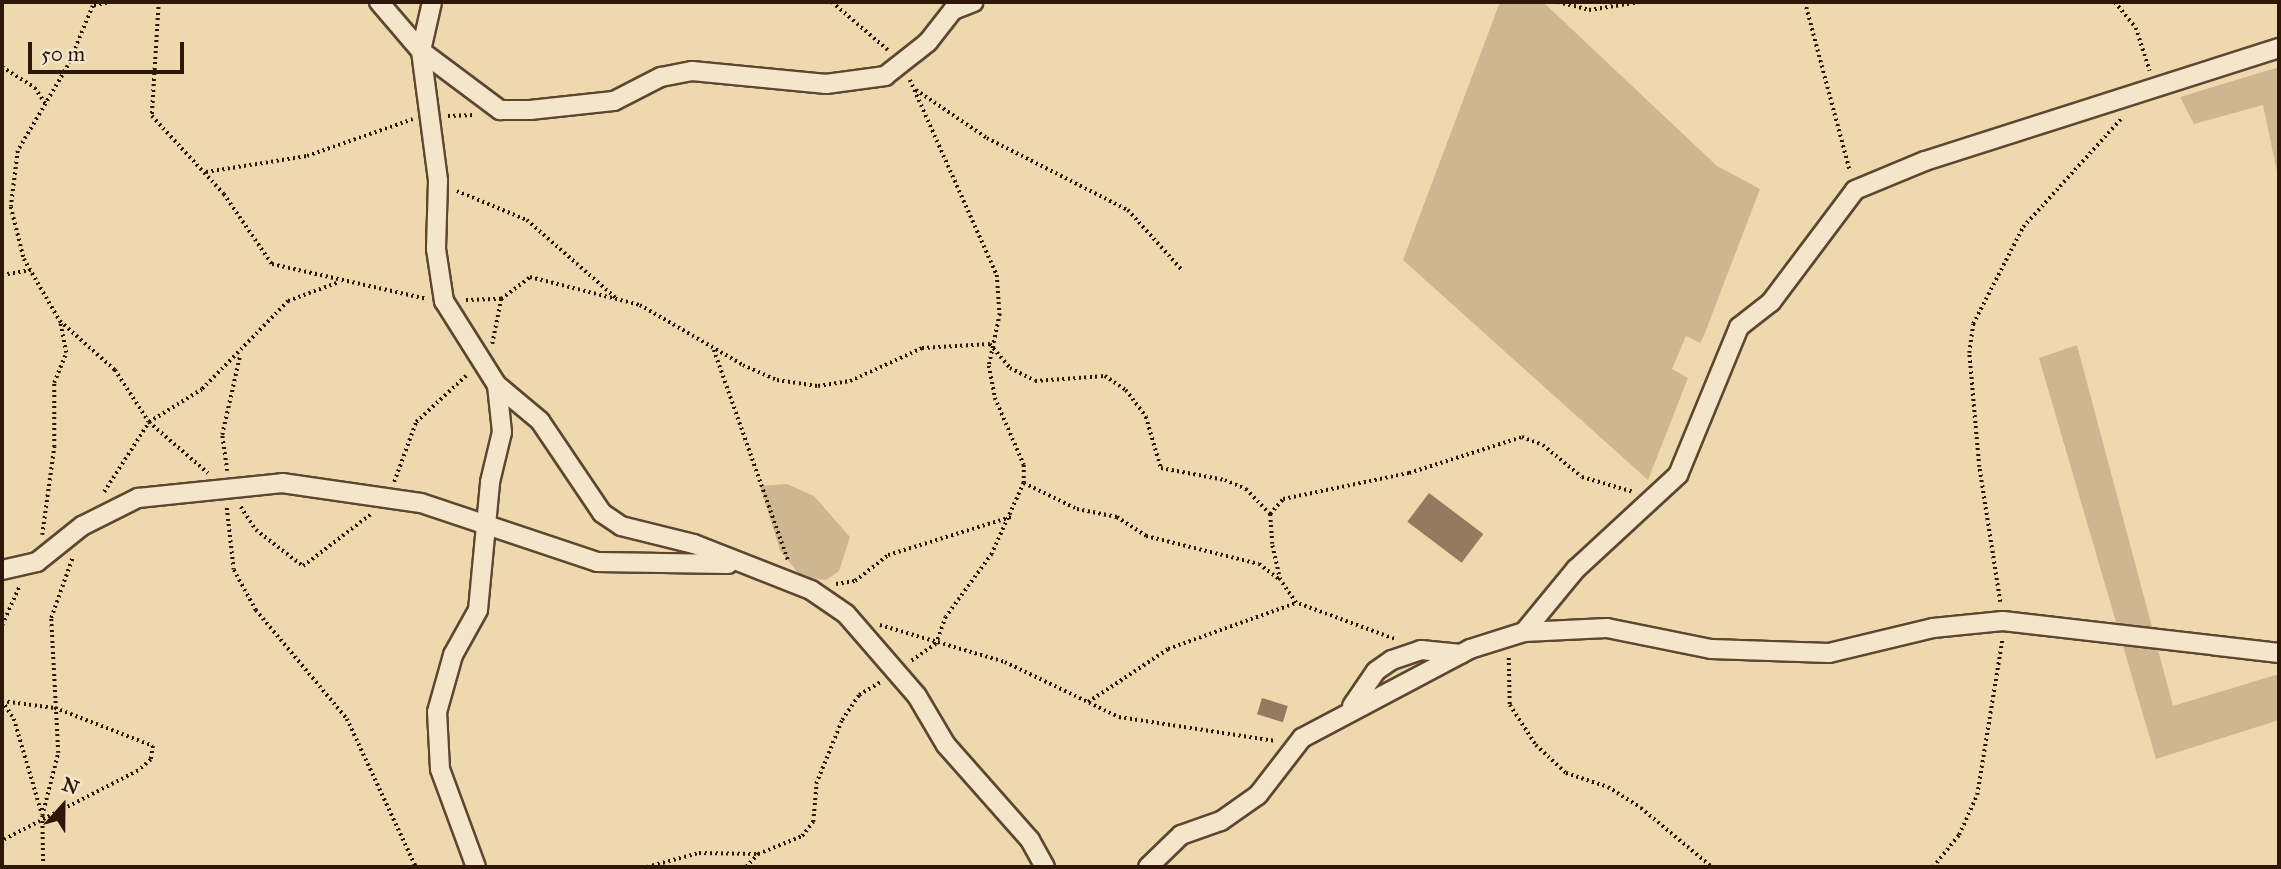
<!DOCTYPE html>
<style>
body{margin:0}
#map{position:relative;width:2281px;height:869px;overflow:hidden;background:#eed8ad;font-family:"IM FELL Great Primer",serif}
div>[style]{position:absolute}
.green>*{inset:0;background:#cdb791}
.building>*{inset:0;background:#927b5e;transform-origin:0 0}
.path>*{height:3.5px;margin-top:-1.75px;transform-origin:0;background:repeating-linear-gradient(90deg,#2e1608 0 2px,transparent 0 5.5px)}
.roads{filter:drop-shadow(2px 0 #5e4631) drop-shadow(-2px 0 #5e4631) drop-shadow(0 2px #5e4631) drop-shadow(0 -2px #5e4631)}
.street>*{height:18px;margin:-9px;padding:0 9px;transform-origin:9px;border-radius:9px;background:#f4e6ca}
span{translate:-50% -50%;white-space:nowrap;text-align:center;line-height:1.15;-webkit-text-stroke:6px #f4e6ca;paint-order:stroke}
.frame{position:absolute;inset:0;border:4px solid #2e1608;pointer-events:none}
.north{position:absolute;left:28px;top:771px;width:70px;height:70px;-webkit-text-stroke:5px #f4e6ca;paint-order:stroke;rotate:21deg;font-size:19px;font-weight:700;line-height:28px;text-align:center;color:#2e1608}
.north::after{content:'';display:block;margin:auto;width:24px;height:32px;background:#2e1608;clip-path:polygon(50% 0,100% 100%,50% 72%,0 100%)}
.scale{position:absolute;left:28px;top:42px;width:156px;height:32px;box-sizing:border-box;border:4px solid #2e1608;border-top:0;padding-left:9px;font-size:21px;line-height:24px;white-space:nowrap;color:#2e1608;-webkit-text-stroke:5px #f4e6ca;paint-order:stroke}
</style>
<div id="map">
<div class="green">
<div style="clip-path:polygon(1500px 2px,1543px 2px,1717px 166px,1760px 189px,1703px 338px,1700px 343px,1686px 336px,1672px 369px,1688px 378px,1648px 480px,1403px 260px)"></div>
<div style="clip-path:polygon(2279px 67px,2279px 181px,2263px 105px,2194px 124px,2180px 97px)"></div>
<div style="clip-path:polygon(2077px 345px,2173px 706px,2279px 674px,2279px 720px,2156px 759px,2039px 358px)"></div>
<div style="clip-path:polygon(787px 484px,814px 496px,850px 537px,839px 571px,826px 580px,801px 577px,780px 550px,760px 486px)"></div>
</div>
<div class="building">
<div style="left:1429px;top:493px;width:68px;height:36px;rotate:37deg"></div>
<div style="left:1262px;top:698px;width:27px;height:17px;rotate:17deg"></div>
</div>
<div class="path">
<div style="left:112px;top:2px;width:19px;rotate:168deg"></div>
<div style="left:93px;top:6px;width:65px;rotate:112.6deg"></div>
<div style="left:68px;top:66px;width:99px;rotate:120.5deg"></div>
<div style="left:18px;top:151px;width:56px;rotate:97.1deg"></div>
<div style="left:11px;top:207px;width:54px;rotate:76deg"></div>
<div style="left:24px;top:259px;width:72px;rotate:59.9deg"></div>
<div style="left:60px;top:321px;width:74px;rotate:41.7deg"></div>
<div style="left:115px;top:370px;width:62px;rotate:56.8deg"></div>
<div style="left:149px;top:422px;width:78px;rotate:40.8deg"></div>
<div style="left:159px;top:2px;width:114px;rotate:93.5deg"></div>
<div style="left:152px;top:116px;width:106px;rotate:47.3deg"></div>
<div style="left:224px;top:194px;width:85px;rotate:55.6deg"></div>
<div style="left:272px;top:264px;width:159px;rotate:12.7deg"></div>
<div style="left:832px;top:2px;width:75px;rotate:40.7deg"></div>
<div style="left:1558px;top:2px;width:32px;rotate:14deg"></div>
<div style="left:1589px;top:10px;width:51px;rotate:-9.1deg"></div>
<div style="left:1805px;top:2px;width:175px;rotate:75.1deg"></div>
<div style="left:2115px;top:2px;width:33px;rotate:51deg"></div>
<div style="left:2136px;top:28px;width:45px;rotate:72deg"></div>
<div style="left:2px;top:67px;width:39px;rotate:32deg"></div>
<div style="left:35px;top:88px;width:22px;rotate:56deg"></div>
<div style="left:910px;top:80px;width:214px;rotate:66deg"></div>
<div style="left:997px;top:275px;width:39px;rotate:86deg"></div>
<div style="left:1000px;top:314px;width:53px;rotate:101.9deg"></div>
<div style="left:989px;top:366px;width:33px;rotate:79deg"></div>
<div style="left:995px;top:398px;width:73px;rotate:66.6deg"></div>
<div style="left:1024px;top:465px;width:18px;rotate:90deg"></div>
<div style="left:1024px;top:483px;width:78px;rotate:114.3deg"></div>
<div style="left:992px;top:554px;width:78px;rotate:126.1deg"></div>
<div style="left:946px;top:617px;width:29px;rotate:110deg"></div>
<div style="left:936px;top:644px;width:32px;rotate:145deg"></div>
<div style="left:916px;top:90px;width:86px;rotate:34.1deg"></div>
<div style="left:987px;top:138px;width:158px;rotate:27.1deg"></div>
<div style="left:1128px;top:210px;width:82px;rotate:48deg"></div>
<div style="left:448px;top:116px;width:27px;rotate:-2deg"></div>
<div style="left:206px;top:172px;width:102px;rotate:-9deg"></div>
<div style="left:307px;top:156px;width:112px;rotate:-19.2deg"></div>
<div style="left:457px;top:191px;width:76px;rotate:22.5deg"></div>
<div style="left:527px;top:220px;width:118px;rotate:41.2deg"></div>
<div style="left:2px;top:275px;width:29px;rotate:-10deg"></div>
<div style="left:466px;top:300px;width:35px;rotate:-2deg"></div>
<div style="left:501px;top:299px;width:36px;rotate:-37deg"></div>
<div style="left:530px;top:277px;width:114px;rotate:14.3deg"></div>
<div style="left:640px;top:305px;width:119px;rotate:30.2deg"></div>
<div style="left:743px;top:365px;width:37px;rotate:24deg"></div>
<div style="left:777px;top:380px;width:41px;rotate:8.3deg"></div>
<div style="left:818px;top:386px;width:32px;rotate:-9deg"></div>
<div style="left:850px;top:381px;width:79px;rotate:-24.6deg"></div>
<div style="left:922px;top:348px;width:68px;rotate:-3.4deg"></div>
<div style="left:990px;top:344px;width:31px;rotate:50deg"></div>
<div style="left:1010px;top:368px;width:28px;rotate:27deg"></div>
<div style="left:1035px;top:381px;width:70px;rotate:-4.1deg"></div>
<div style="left:1105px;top:376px;width:25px;rotate:34deg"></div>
<div style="left:1126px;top:390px;width:34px;rotate:53deg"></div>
<div style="left:1146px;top:417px;width:53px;rotate:73.6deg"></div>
<div style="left:1161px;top:468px;width:65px;rotate:10.6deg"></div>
<div style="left:1225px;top:480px;width:23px;rotate:23deg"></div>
<div style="left:1246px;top:489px;width:35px;rotate:46deg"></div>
<div style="left:492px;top:344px;width:46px;rotate:-78.7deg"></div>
<div style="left:714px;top:350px;width:223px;rotate:70.6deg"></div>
<div style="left:227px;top:471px;width:36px;rotate:-98deg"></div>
<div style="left:222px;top:435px;width:82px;rotate:-77.3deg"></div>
<div style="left:394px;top:482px;width:64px;rotate:-69.9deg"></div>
<div style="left:416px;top:422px;width:71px;rotate:-42.7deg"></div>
<div style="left:1024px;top:483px;width:59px;rotate:26.1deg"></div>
<div style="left:1077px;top:509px;width:41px;rotate:11.3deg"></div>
<div style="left:1117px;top:517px;width:35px;rotate:33deg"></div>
<div style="left:1146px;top:536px;width:116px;rotate:13.9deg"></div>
<div style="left:1259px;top:564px;width:25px;rotate:37deg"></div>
<div style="left:104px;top:492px;width:83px;rotate:-57.3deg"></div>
<div style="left:149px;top:422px;width:62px;rotate:-31.9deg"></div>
<div style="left:202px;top:389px;width:123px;rotate:-45.7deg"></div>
<div style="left:288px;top:301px;width:54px;rotate:-20.4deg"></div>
<div style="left:241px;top:507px;width:27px;rotate:57deg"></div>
<div style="left:256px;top:530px;width:59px;rotate:37.5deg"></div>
<div style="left:303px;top:566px;width:86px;rotate:-37.4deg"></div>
<div style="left:227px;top:508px;width:62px;rotate:83.6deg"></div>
<div style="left:234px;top:570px;width:46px;rotate:61.2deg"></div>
<div style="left:256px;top:610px;width:142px;rotate:50.1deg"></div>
<div style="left:347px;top:719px;width:163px;rotate:65deg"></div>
<div style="left:42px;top:535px;width:89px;rotate:-82.2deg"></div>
<div style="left:54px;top:447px;width:64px;rotate:-90deg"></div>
<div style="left:54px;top:383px;width:32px;rotate:-68deg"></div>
<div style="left:66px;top:353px;width:31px;rotate:-101deg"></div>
<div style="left:836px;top:584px;width:19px;rotate:-9deg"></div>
<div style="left:855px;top:581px;width:42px;rotate:-38.2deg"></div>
<div style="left:888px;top:555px;width:129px;rotate:-17.2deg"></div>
<div style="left:2000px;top:602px;width:137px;rotate:-98.8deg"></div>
<div style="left:1979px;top:467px;width:114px;rotate:-95deg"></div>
<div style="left:1969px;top:353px;width:29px;rotate:-82deg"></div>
<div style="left:1973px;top:324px;width:109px;rotate:-62.7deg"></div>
<div style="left:2023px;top:227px;width:146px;rotate:-47.8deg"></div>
<div style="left:2px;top:625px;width:44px;rotate:-65.8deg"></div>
<div style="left:880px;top:625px;width:130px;rotate:16.5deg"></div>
<div style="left:1005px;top:662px;width:127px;rotate:25.8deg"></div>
<div style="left:1119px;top:717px;width:158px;rotate:8.7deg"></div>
<div style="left:1394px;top:639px;width:104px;rotate:-159.8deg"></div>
<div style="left:1296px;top:603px;width:28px;rotate:-125deg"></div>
<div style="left:1280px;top:580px;width:37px;rotate:-103deg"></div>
<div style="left:1272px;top:544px;width:30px;rotate:-94deg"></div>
<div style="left:1270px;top:514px;width:20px;rotate:-49deg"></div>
<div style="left:1283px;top:499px;width:129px;rotate:-11.7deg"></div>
<div style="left:1409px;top:473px;width:119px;rotate:-17.7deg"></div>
<div style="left:1522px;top:437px;width:22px;rotate:21deg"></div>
<div style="left:1543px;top:445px;width:50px;rotate:39.4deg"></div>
<div style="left:1582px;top:477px;width:54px;rotate:16.1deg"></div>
<div style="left:1509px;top:658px;width:47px;rotate:88.8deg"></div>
<div style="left:1510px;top:705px;width:48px;rotate:57deg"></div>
<div style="left:1536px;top:745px;width:41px;rotate:43deg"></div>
<div style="left:1566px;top:773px;width:44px;rotate:18.4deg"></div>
<div style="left:1608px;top:787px;width:39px;rotate:32deg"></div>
<div style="left:1641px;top:808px;width:92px;rotate:39.7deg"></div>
<div style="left:2px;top:701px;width:53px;rotate:7.5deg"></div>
<div style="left:55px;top:708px;width:105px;rotate:21.2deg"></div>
<div style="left:153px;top:746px;width:14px;rotate:98deg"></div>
<div style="left:151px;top:760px;width:17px;rotate:140deg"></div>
<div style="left:138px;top:771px;width:153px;rotate:152.8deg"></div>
<div style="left:2px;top:701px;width:22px;rotate:56deg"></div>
<div style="left:14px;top:719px;width:99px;rotate:73.6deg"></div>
<div style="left:1088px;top:702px;width:96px;rotate:-33.5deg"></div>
<div style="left:1168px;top:649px;width:136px;rotate:-19.8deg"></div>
<div style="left:43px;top:867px;width:51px;rotate:-91.1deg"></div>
<div style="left:42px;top:816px;width:65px;rotate:-75.7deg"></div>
<div style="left:58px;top:753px;width:135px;rotate:-93deg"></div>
<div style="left:51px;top:618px;width:63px;rotate:-70.4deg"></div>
<div style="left:647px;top:867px;width:54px;rotate:-15.1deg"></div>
<div style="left:699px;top:853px;width:59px;rotate:1deg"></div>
<div style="left:758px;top:854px;width:48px;rotate:-22.2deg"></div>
<div style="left:802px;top:836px;width:18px;rotate:-52deg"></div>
<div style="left:813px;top:822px;width:38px;rotate:-85deg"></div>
<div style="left:816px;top:784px;width:69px;rotate:-67.9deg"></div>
<div style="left:842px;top:720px;width:30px;rotate:-56deg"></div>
<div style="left:859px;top:695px;width:26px;rotate:-31deg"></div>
<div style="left:746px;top:867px;width:18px;rotate:-47deg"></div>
<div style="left:1933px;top:867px;width:41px;rotate:-50.9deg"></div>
<div style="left:1959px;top:835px;width:44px;rotate:-65.8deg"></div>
<div style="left:1977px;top:795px;width:157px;rotate:-80.8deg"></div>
</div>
<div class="roads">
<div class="street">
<div style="left:379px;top:2px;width:65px;rotate:49.4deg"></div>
<div style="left:421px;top:51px;width:131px;rotate:82.5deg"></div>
<div style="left:438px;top:181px;width:68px;rotate:91.7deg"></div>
<div style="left:436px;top:249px;width:53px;rotate:81.3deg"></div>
<div style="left:444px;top:301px;width:99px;rotate:57.8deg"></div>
<div style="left:497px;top:385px;width:56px;rotate:39.9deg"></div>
<div style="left:540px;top:421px;width:111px;rotate:56deg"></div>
<div style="left:602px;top:513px;width:23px;rotate:34deg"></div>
<div style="left:621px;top:526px;width:75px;rotate:13.9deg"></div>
<div style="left:694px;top:544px;width:126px;rotate:21.5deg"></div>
<div style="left:811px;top:590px;width:42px;rotate:34.4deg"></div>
<div style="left:846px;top:614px;width:108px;rotate:49.1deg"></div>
<div style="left:917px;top:696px;width:57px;rotate:59.4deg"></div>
<div style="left:946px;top:745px;width:127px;rotate:48.5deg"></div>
<div style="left:1030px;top:840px;width:31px;rotate:61deg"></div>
<div style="left:432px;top:2px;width:50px;rotate:102.7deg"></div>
<div style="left:421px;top:51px;width:99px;rotate:36.8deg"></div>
<div style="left:500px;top:110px;width:30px"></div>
<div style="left:530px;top:110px;width:84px;rotate:-6.1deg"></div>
<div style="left:614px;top:101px;width:53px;rotate:-27.1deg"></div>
<div style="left:661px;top:77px;width:32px;rotate:-11deg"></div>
<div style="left:692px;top:71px;width:135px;rotate:5.5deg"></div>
<div style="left:826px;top:84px;width:60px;rotate:-7.7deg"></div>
<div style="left:885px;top:76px;width:55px;rotate:-38.3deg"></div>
<div style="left:928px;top:42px;width:41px;rotate:-52deg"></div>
<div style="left:953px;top:10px;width:22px;rotate:-21deg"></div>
<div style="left:2px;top:570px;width:36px;rotate:-13deg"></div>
<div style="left:37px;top:562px;width:58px;rotate:-38.7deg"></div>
<div style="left:82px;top:526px;width:63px;rotate:-26.6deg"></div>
<div style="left:138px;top:498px;width:145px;rotate:-5.9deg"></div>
<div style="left:282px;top:483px;width:140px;rotate:8.2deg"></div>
<div style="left:421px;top:503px;width:186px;rotate:18.5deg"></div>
<div style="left:597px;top:562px;width:131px;rotate:0.9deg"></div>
<div style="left:1524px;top:632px;width:82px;rotate:-50.5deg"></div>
<div style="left:1576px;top:569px;width:139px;rotate:-42.7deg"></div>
<div style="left:1678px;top:475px;width:160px;rotate:-67.6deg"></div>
<div style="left:1739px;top:327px;width:41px;rotate:-38deg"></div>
<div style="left:1771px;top:302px;width:140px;rotate:-53.1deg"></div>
<div style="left:1855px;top:190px;width:76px;rotate:-22.5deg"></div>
<div style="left:1925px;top:161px;width:372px;rotate:-17.7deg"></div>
<div style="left:1352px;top:706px;width:42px;rotate:-55.6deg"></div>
<div style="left:1376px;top:671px;width:19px;rotate:-35deg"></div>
<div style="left:1392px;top:660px;width:31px;rotate:-19deg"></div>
<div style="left:1421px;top:650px;width:40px;rotate:5.7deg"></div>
<div style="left:476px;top:867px;width:104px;rotate:-110.2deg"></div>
<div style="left:440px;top:769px;width:57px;rotate:-93deg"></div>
<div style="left:437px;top:712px;width:59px;rotate:-74.3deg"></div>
<div style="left:453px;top:655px;width:51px;rotate:-60.9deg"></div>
<div style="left:478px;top:610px;width:129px;rotate:-84.6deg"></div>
<div style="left:490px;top:482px;width:51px;rotate:-76.5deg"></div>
<div style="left:502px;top:432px;width:47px;rotate:-96.1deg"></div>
<div style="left:1148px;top:867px;width:46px;rotate:-44.1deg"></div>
<div style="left:1181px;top:835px;width:42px;rotate:-19.3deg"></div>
<div style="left:1221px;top:821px;width:45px;rotate:-35.1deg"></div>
<div style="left:1258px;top:795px;width:72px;rotate:-52.3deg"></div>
<div style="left:1302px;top:738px;width:190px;rotate:-27.9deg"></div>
<div style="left:1470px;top:649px;width:57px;rotate:-17.5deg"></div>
<div style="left:1524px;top:632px;width:83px;rotate:-2.8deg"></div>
<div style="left:1607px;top:628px;width:106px;rotate:11.4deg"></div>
<div style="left:1711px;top:649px;width:118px;rotate:1.9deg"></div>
<div style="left:1829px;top:653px;width:107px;rotate:-13.5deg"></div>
<div style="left:1933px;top:628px;width:70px;rotate:-5.7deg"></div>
<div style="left:2003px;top:621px;width:278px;rotate:6.6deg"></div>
</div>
</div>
<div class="frame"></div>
<div class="north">N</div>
<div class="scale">50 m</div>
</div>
